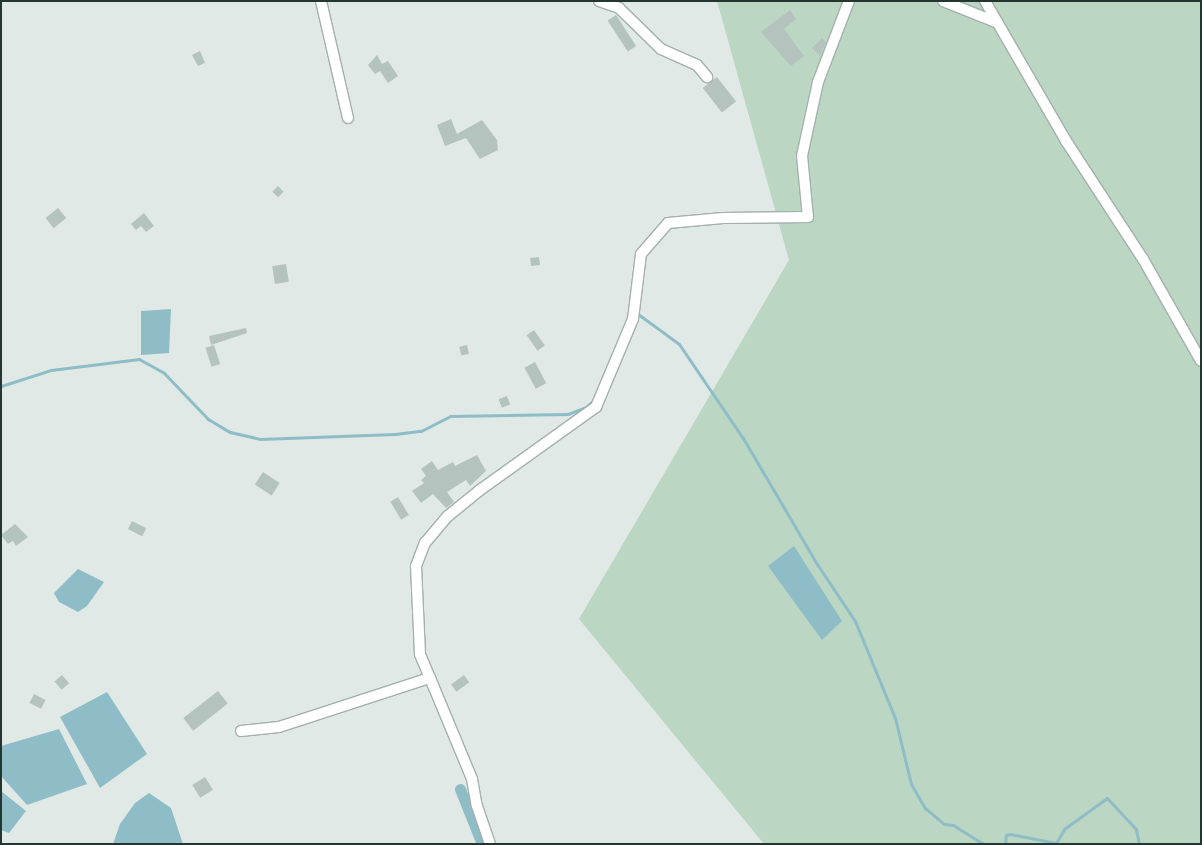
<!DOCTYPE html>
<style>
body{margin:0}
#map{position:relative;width:1202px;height:845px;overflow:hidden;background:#e0e9e5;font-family:Jost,sans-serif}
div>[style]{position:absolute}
.green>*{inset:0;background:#bbd7c3}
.water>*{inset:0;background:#8ebdc7}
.stream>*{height:3px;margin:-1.5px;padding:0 1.5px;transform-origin:1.5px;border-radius:1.5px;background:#8ebdc7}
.canal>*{height:11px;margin:-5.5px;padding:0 5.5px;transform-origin:5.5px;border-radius:5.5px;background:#8ebdc7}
.building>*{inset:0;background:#b5c3be;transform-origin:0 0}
.roads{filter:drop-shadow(1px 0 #a4b0ac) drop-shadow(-1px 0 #a4b0ac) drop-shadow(0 1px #a4b0ac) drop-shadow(0 -1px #a4b0ac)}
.street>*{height:10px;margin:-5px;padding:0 5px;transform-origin:5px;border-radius:5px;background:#fff}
span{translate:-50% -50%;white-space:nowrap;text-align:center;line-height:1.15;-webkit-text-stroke:5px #eff6f3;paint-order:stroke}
.frame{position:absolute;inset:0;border:2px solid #233632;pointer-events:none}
</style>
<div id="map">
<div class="green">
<div style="clip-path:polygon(717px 1px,1201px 1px,1201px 844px,764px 844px,579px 619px,789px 260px)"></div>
</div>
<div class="water">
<div style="clip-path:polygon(171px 309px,169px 353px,141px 355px,141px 311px)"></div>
<div style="clip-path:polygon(794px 546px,842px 621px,822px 640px,768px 566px)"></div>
<div style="clip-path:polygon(78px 569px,104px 582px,87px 606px,78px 612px,59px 602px,54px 593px)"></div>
<div style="clip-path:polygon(107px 692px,147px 754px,100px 788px,60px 717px)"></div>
<div style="clip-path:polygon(59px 729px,87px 784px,27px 805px,1px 776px,1px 746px)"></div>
<div style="clip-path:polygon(1px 791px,26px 811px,9px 833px,1px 830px)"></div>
<div style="clip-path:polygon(149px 793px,171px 808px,183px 844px,113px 844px,120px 824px,135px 803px)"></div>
</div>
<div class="stream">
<div style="left:638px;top:314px;width:51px;rotate:36.2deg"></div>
<div style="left:679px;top:344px;width:114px;rotate:55.8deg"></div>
<div style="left:743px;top:438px;width:146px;rotate:59.6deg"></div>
<div style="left:817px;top:564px;width:69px;rotate:56.3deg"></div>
<div style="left:855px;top:621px;width:105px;rotate:67.6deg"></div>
<div style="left:895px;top:718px;width:68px;rotate:76.4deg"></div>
<div style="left:911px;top:784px;width:28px;rotate:60deg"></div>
<div style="left:925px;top:808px;width:25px;rotate:40deg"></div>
<div style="left:944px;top:824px;width:9px;rotate:6deg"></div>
<div style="left:953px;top:825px;width:36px;rotate:32deg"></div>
<div style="left:1px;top:386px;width:52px;rotate:-17.7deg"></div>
<div style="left:51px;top:370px;width:89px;rotate:-7.1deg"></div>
<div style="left:139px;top:359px;width:29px;rotate:29deg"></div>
<div style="left:164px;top:373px;width:64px;rotate:46.3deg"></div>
<div style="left:208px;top:419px;width:26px;rotate:31deg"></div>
<div style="left:230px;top:432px;width:31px;rotate:13deg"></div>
<div style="left:260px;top:439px;width:135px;rotate:-2.1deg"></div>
<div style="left:395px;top:434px;width:26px;rotate:-7deg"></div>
<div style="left:421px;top:431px;width:33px;rotate:-27deg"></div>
<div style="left:450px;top:416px;width:118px;rotate:-1deg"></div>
<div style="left:568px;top:414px;width:19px;rotate:-21deg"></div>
<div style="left:586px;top:407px;width:13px;rotate:-42deg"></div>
<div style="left:1005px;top:844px;width:9px;rotate:-84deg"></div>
<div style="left:1006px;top:835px;width:4px;rotate:-14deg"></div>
<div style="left:1010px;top:834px;width:47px;rotate:11.1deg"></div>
<div style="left:1056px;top:843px;width:16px;rotate:-60deg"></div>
<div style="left:1064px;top:829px;width:53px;rotate:-35.8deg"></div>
<div style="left:1107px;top:798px;width:42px;rotate:46.9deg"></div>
<div style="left:1136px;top:829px;width:15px;rotate:79deg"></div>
</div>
<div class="canal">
<div style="left:460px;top:789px;width:59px;rotate:68.2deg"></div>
</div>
<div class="building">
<div style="clip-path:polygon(790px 10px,796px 19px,784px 29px,804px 56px,791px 66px,761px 32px)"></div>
<div style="left:616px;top:15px;width:37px;height:10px;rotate:57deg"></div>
<div style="clip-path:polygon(822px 38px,826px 42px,820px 56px,812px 48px)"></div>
<div style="clip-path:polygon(200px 51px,205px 63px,198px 66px,192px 55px)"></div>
<div style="clip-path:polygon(377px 55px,382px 64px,388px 61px,398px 76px,388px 83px,380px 71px,375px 74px,368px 65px)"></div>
<div style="left:717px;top:77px;width:31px;height:18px;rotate:52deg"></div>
<div style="clip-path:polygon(451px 119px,457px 134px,482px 120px,497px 140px,498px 150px,480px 159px,466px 138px,445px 146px,437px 125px)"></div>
<div style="left:278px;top:186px;width:8px;height:8px;rotate:45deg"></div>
<div style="left:58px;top:208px;width:13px;height:16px;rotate:51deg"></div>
<div style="clip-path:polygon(144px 213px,154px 226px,146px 232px,141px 226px,136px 230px,131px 224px)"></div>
<div style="left:539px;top:257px;width:8px;height:9px;rotate:83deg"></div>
<div style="left:286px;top:264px;width:18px;height:14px;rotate:81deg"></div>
<div style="clip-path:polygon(246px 328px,247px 333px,211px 345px,209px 336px)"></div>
<div style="left:534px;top:330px;width:19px;height:9px;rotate:55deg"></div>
<div style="left:214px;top:345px;width:20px;height:9px;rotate:72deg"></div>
<div style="left:467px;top:345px;width:9px;height:8px;rotate:77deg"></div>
<div style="left:535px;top:362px;width:24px;height:12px;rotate:62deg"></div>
<div style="left:507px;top:396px;width:9px;height:9px;rotate:69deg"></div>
<div style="clip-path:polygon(477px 455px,486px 471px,470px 486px,466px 480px,447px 492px,454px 502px,446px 508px,433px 494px,421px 503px,412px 491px,424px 483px,421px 480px,426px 476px,421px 469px,432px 461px,438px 470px,453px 462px,455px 466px)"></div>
<div style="left:263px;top:472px;width:20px;height:15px;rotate:33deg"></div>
<div style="left:398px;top:497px;width:21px;height:9px;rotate:59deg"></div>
<div style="left:132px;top:521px;width:16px;height:9px;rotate:27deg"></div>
<div style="clip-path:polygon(15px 524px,28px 537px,16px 546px,13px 541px,8px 544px,1px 535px)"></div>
<div style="left:62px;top:675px;width:11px;height:10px;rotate:49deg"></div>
<div style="left:464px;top:675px;width:9px;height:16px;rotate:54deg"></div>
<div style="left:218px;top:691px;width:16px;height:44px;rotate:52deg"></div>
<div style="left:34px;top:694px;width:13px;height:10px;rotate:27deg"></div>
<div style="left:205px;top:777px;width:15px;height:15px;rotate:58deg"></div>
</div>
<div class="roads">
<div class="street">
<div style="left:321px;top:1px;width:120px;rotate:77deg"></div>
<div style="left:599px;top:1px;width:21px;rotate:19deg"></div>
<div style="left:619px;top:8px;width:59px;rotate:44.3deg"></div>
<div style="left:661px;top:49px;width:39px;rotate:24deg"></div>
<div style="left:697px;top:65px;width:16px;rotate:50deg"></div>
<div style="left:943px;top:1px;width:59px;rotate:21.8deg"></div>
<div style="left:985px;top:1px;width:162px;rotate:59.9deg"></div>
<div style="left:1066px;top:141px;width:141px;rotate:56.9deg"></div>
<div style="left:1143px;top:259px;width:117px;rotate:60.4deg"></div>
<div style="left:430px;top:678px;width:109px;rotate:67.4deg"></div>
<div style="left:472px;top:779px;width:27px;rotate:80deg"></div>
<div style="left:477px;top:806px;width:40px;rotate:71.1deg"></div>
<div style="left:241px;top:731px;width:38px;rotate:-6deg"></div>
<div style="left:279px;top:727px;width:159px;rotate:-18deg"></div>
<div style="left:430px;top:678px;width:26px;rotate:-113deg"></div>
<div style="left:420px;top:654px;width:88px;rotate:-92.6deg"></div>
<div style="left:416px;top:566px;width:25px;rotate:-69deg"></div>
<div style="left:425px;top:543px;width:35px;rotate:-50deg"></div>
<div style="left:448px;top:516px;width:41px;rotate:-39.1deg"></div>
<div style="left:480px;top:490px;width:143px;rotate:-35.6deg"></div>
<div style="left:596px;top:407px;width:95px;rotate:-67.2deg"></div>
<div style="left:633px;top:319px;width:65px;rotate:-83deg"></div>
<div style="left:641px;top:254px;width:41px;rotate:-48.9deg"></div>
<div style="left:668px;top:223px;width:55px;rotate:-5.2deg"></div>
<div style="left:723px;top:218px;width:85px;rotate:-0.7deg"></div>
<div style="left:808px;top:217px;width:61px;rotate:-95.6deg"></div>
<div style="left:802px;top:156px;width:76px;rotate:-77.8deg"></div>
<div style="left:818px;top:82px;width:87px;rotate:-69.1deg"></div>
</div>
</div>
<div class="frame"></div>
</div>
